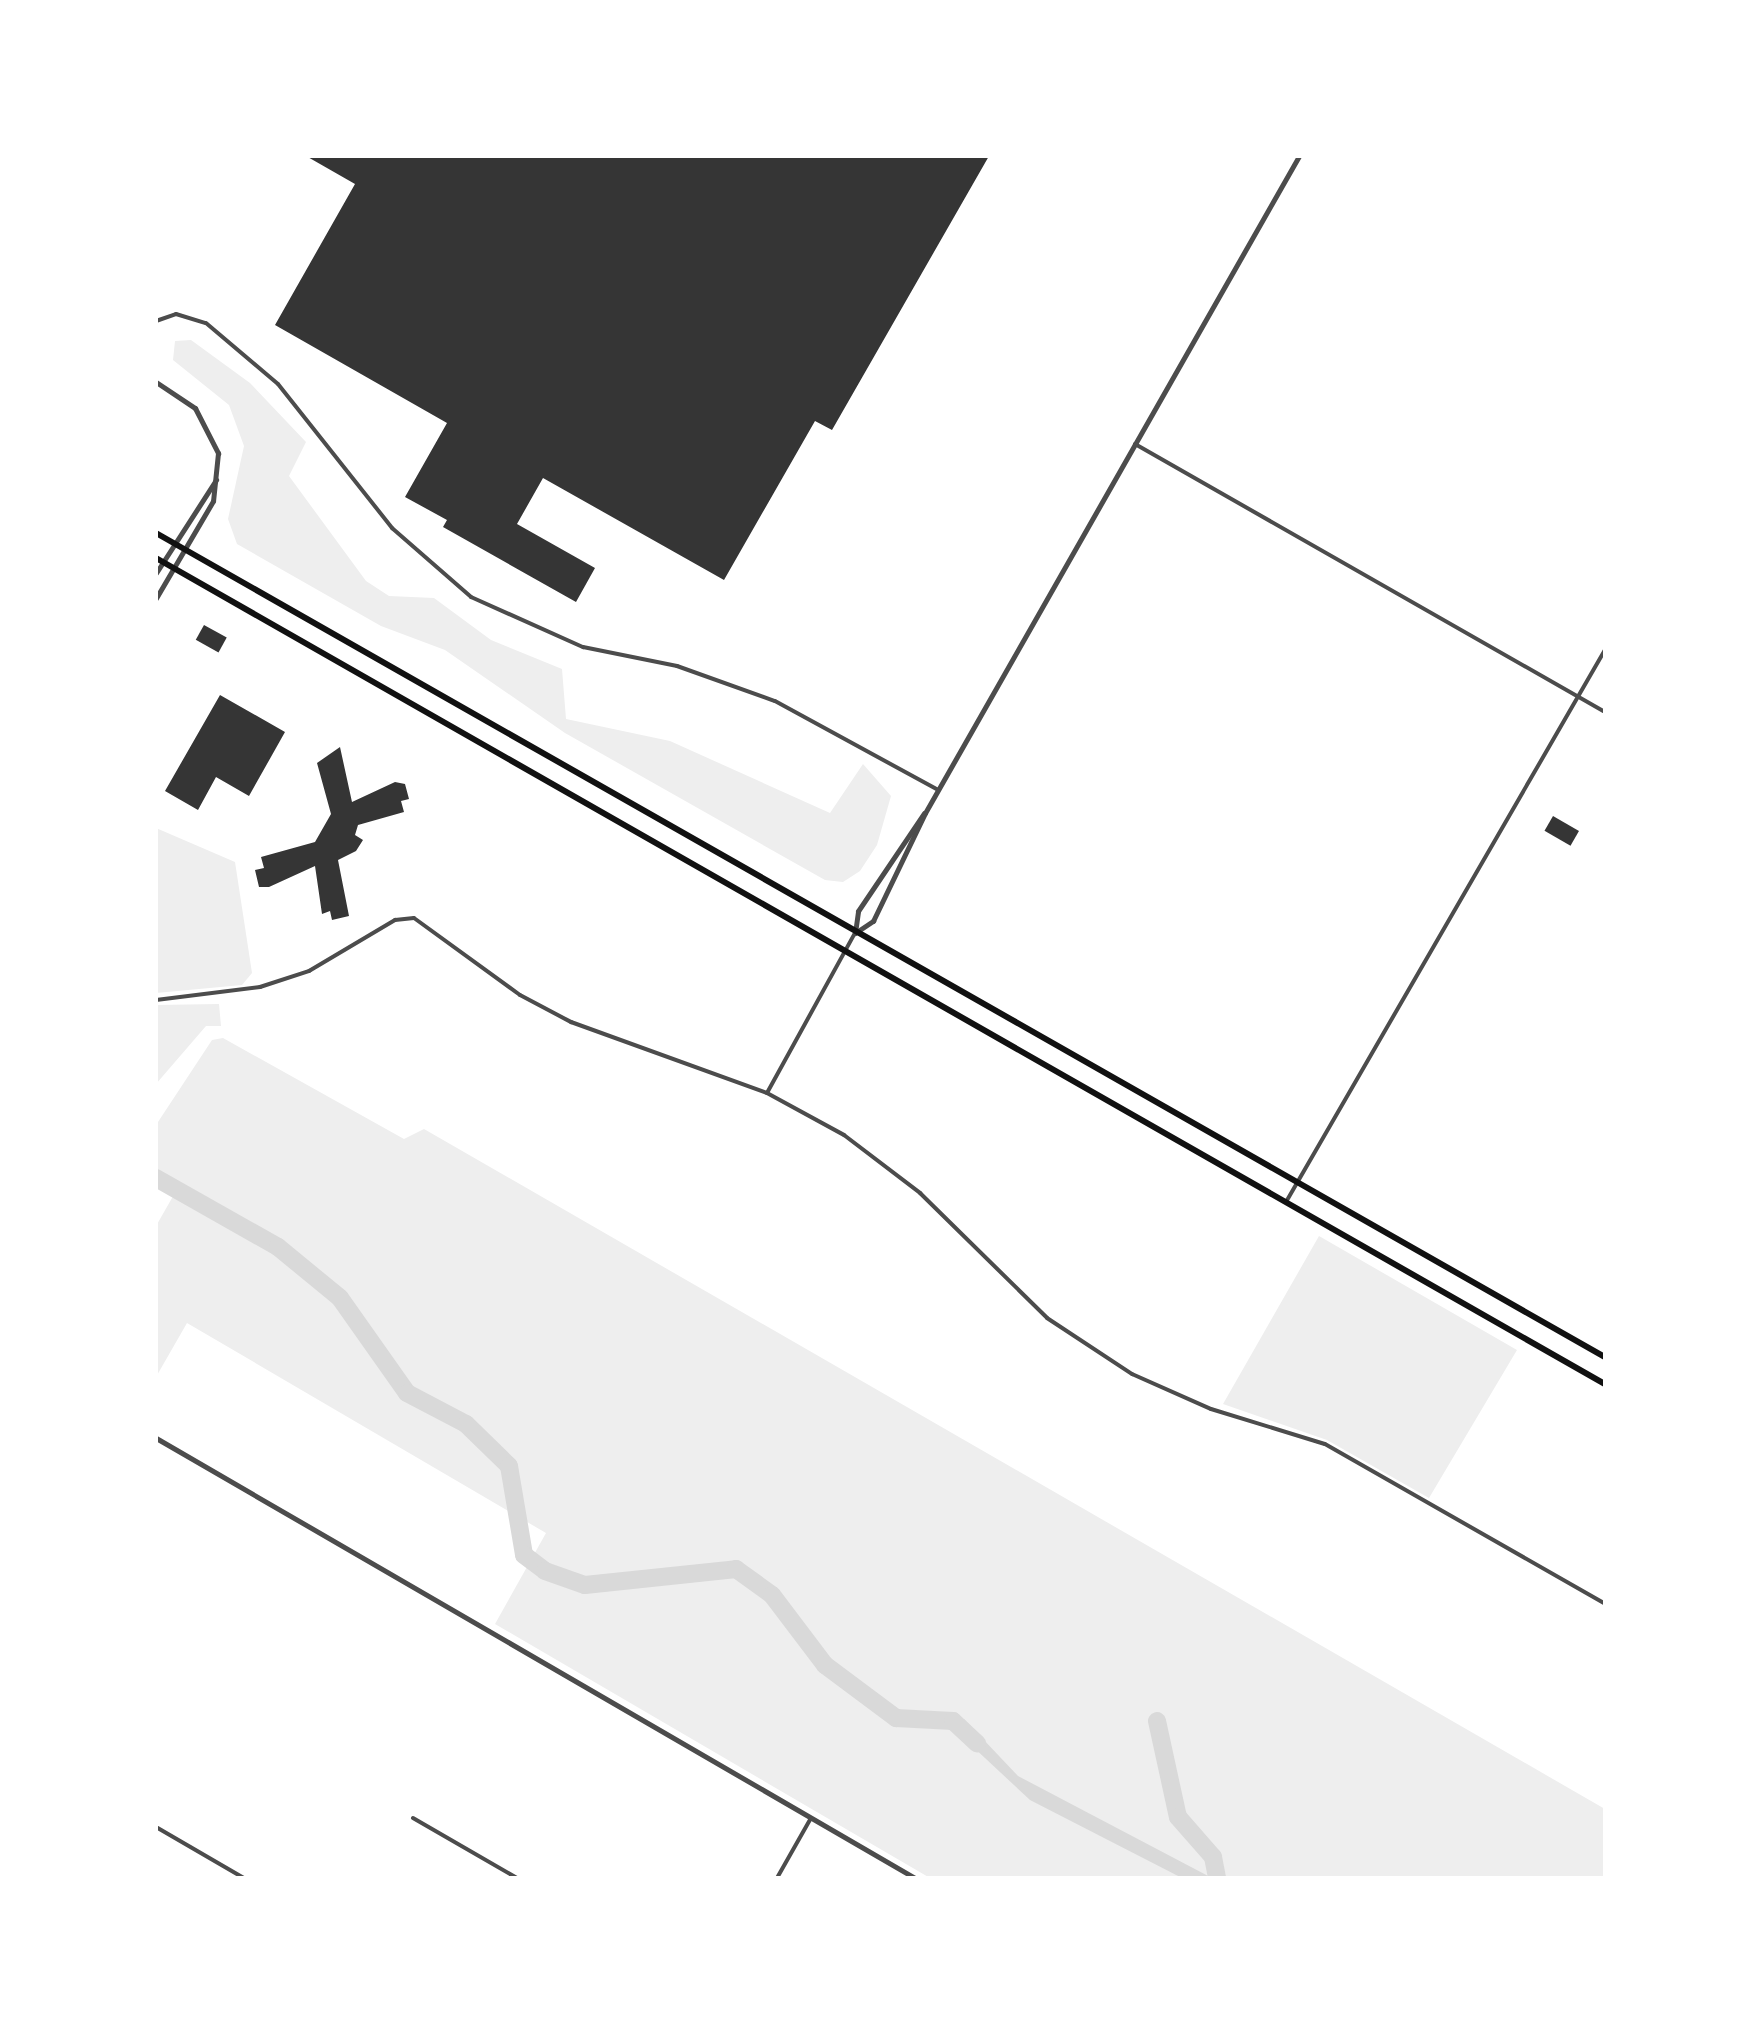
<!DOCTYPE html>
<style>
body{margin:0}
#map{position:relative;width:1761px;height:2034px;overflow:hidden;background:#fff;font-family:"PT Serif",serif}
div>[style]{position:absolute}
.green>*{inset:0;background:#eee}
.water>*{inset:0;background:#d9d9d9}
.river>*{height:18px;margin:-9px;padding:0 9px;transform-origin:9px;border-radius:9px;background:#d9d9d9}
.building>*{inset:0;background:#353535;transform-origin:0 0}
.minor>*{height:4px;margin:-2px;padding:0 2px;transform-origin:2px;border-radius:2px;background:#4c4c4c}
.tertiary>*{height:5px;margin:-2.5px;padding:0 2.5px;transform-origin:2.5px;border-radius:2.5px;background:#4c4c4c}
.secondary>*{height:6px;margin:-3px;padding:0 3px;transform-origin:3px;border-radius:3px;background:#111}
span{translate:-50% -50%;white-space:nowrap;text-align:center;line-height:1.15;-webkit-text-stroke:8px #fff;paint-order:stroke}
.frame{position:absolute;inset:0;border:158px solid #fff;pointer-events:none}
</style>
<div id="map">
<div class="green">
<div style="clip-path:polygon(191px 340px,250px 383px,306px 442px,289px 476px,366px 581px,389px 596px,434px 598px,491px 640px,562px 669px,566px 719px,670px 741px,830px 813px,863px 764px,891px 796px,877px 845px,860px 871px,843px 882px,825px 880px,565px 733px,445px 650px,381px 626px,237px 544px,228px 519px,244px 446px,229px 405px,173px 360px,175px 341px)"></div>
<div style="clip-path:polygon(156px 828px,235px 862px,252px 973px,242px 985px,156px 993px)"></div>
<div style="clip-path:polygon(219px 1004px,221px 1026px,206px 1026px,156px 1084px,156px 1005px)"></div>
<div style="clip-path:polygon(223px 1038px,404px 1139px,424px 1129px,1605px 1809px,1605px 1878px,930px 1878px,495px 1624px,546px 1533px,187px 1323px,156px 1377px,156px 1226px,176px 1191px,156px 1177px,156px 1125px,212px 1040px)"></div>
<div style="clip-path:polygon(1319px 1236px,1517px 1350px,1429px 1498px,1327px 1440px,1223px 1404px)"></div>
</div>
<div class="water">
<div style="clip-path:polygon(964px 1719px,1018px 1776px,1212px 1878px,1182px 1878px,1030px 1800px,956px 1731px)"></div>
</div>
<div class="river">
<div style="left:156px;top:1178px;width:140px;rotate:29.5deg"></div>
<div style="left:278px;top:1247px;width:80px;rotate:39.4deg"></div>
<div style="left:340px;top:1298px;width:116px;rotate:54.8deg"></div>
<div style="left:407px;top:1393px;width:67px;rotate:27.7deg"></div>
<div style="left:466px;top:1424px;width:60px;rotate:44.3deg"></div>
<div style="left:509px;top:1466px;width:90px;rotate:80.4deg"></div>
<div style="left:524px;top:1555px;width:26px;rotate:37deg"></div>
<div style="left:545px;top:1571px;width:42px;rotate:19.3deg"></div>
<div style="left:585px;top:1585px;width:152px;rotate:-6deg"></div>
<div style="left:736px;top:1569px;width:44px;rotate:35.8deg"></div>
<div style="left:772px;top:1595px;width:88px;rotate:52.9deg"></div>
<div style="left:825px;top:1665px;width:89px;rotate:36.7deg"></div>
<div style="left:896px;top:1718px;width:57px;rotate:3deg"></div>
<div style="left:953px;top:1721px;width:33px;rotate:43deg"></div>
<div style="left:1157px;top:1721px;width:98px;rotate:77.7deg"></div>
<div style="left:1178px;top:1817px;width:53px;rotate:48.8deg"></div>
<div style="left:1213px;top:1857px;width:21px;rotate:79deg"></div>
</div>
<div class="building">
<div style="clip-path:polygon(306px 156px,989px 156px,832px 430px,815px 421px,724px 580px,543px 478px,517px 524px,595px 568px,576px 602px,443px 527px,447px 520px,405px 497px,447px 423px,275px 325px,355px 184px)"></div>
<div style="left:204px;top:625px;width:26px;height:17px;rotate:29deg"></div>
<div style="clip-path:polygon(220px 695px,285px 732px,249px 796px,216px 777px,198px 810px,165px 791px)"></div>
<div style="clip-path:polygon(340px 747px,352px 802px,395px 782px,405px 784px,409px 799px,401px 801px,404px 812px,358px 825px,355px 835px,363px 840px,356px 851px,338px 860px,349px 916px,332px 920px,330px 911px,322px 914px,315px 866px,269px 887px,259px 887px,255px 870px,264px 868px,261px 857px,315px 842px,331px 814px,317px 763px)"></div>
<div style="left:1553px;top:816px;width:30px;height:17px;rotate:30deg"></div>
</div>
<div class="minor">
<div style="left:156px;top:321px;width:21px;rotate:-19deg"></div>
<div style="left:176px;top:314px;width:31px;rotate:17deg"></div>
<div style="left:206px;top:323px;width:94px;rotate:40.3deg"></div>
<div style="left:278px;top:384px;width:184px;rotate:51.6deg"></div>
<div style="left:392px;top:528px;width:105px;rotate:41.1deg"></div>
<div style="left:471px;top:597px;width:123px;rotate:24.1deg"></div>
<div style="left:583px;top:647px;width:96px;rotate:11.4deg"></div>
<div style="left:677px;top:666px;width:104px;rotate:19.7deg"></div>
<div style="left:775px;top:701px;width:186px;rotate:28.6deg"></div>
<div style="left:1135px;top:444px;width:541px;rotate:29.69deg"></div>
<div style="left:156px;top:1000px;width:105px;rotate:-7.1deg"></div>
<div style="left:260px;top:987px;width:52px;rotate:-18.1deg"></div>
<div style="left:309px;top:971px;width:100px;rotate:-30.7deg"></div>
<div style="left:395px;top:920px;width:19px;rotate:-6deg"></div>
<div style="left:414px;top:918px;width:131px;rotate:36deg"></div>
<div style="left:520px;top:995px;width:58px;rotate:27.9deg"></div>
<div style="left:571px;top:1022px;width:208px;rotate:19.9deg"></div>
<div style="left:767px;top:1093px;width:88px;rotate:28.6deg"></div>
<div style="left:844px;top:1135px;width:96px;rotate:37.3deg"></div>
<div style="left:920px;top:1193px;width:178px;rotate:44.5deg"></div>
<div style="left:1047px;top:1318px;width:102px;rotate:33.4deg"></div>
<div style="left:1132px;top:1374px;width:86px;rotate:23.9deg"></div>
<div style="left:1211px;top:1409px;width:119px;rotate:17.1deg"></div>
<div style="left:1325px;top:1444px;width:322px;rotate:29.7deg"></div>
<div style="left:767px;top:1093px;width:183px;rotate:-61.2deg"></div>
<div style="left:1286px;top:1202px;width:638px;rotate:-59.98deg"></div>
<div style="left:413px;top:1818px;width:120px;rotate:30deg"></div>
<div style="left:156px;top:1827px;width:102px;rotate:30.1deg"></div>
<div style="left:777px;top:1878px;width:69px;rotate:-60.5deg"></div>
</div>
<div class="tertiary">
<div style="left:156px;top:382px;width:47px;rotate:33.7deg"></div>
<div style="left:195px;top:408px;width:51px;rotate:62.9deg"></div>
<div style="left:218px;top:453px;width:48px;rotate:95.9deg"></div>
<div style="left:213px;top:501px;width:113px;rotate:120.4deg"></div>
<div style="left:156px;top:573px;width:111px;rotate:-57.2deg"></div>
<div style="left:855px;top:933px;width:22px;rotate:-34deg"></div>
<div style="left:873px;top:921px;width:120px;rotate:-64.3deg"></div>
<div style="left:925px;top:813px;width:756px;rotate:-60.35deg"></div>
<div style="left:855px;top:933px;width:22px;rotate:-82deg"></div>
<div style="left:858px;top:911px;width:118px;rotate:-56deg"></div>
<div style="left:156px;top:1438px;width:877px;rotate:30.1deg"></div>
</div>
<div class="secondary">
<div style="left:156px;top:533px;width:1667px;rotate:29.63deg"></div>
<div style="left:156px;top:558px;width:1668px;rotate:29.69deg"></div>
</div>
<div class="frame"></div>
</div>
